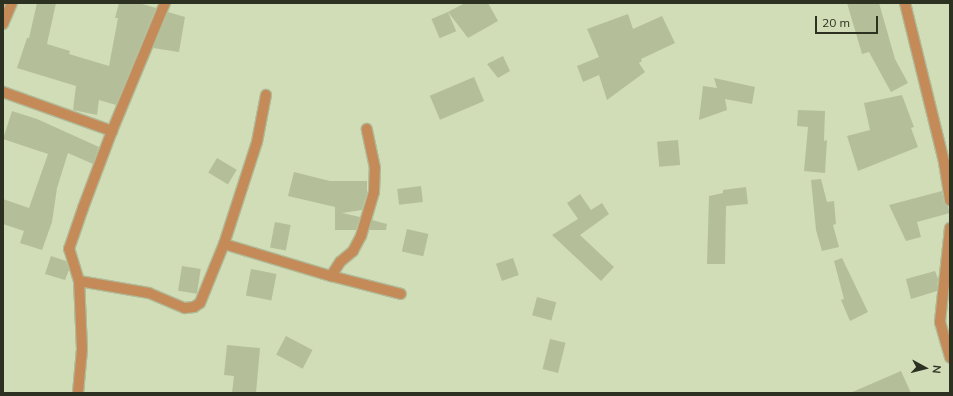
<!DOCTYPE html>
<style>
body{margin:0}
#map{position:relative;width:953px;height:396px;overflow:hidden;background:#d1ddb7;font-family:Mulish,sans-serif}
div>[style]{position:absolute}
.building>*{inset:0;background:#b4bf9a;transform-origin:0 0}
.roads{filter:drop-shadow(1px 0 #b0bb99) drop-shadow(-1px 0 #b0bb99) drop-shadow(0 1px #b0bb99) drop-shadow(0 -1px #b0bb99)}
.minor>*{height:10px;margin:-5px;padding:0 5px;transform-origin:5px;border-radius:5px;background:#c48b59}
span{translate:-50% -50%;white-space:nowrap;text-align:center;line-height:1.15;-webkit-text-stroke:3px #d1ddb7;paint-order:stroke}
.frame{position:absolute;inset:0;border:4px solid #2d3122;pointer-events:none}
.north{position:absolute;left:905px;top:348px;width:40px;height:40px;-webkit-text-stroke:3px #d1ddb7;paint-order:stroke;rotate:97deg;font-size:11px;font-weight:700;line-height:16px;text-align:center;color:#2d3122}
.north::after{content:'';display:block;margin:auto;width:14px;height:18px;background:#2d3122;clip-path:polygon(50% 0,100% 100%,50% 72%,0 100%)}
.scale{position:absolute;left:815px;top:16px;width:63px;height:18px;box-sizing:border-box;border:2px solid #2d3122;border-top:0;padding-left:5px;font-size:12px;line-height:14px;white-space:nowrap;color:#2d3122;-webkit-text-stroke:3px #d1ddb7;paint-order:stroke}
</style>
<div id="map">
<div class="building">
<div style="clip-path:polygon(37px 3px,56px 3px,47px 44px,70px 51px,69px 54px,109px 66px,118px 18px,115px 18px,119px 3px,139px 3px,156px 8px,116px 105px,99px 100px,97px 115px,73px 110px,76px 86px,17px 68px,27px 38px,29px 38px)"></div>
<div style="clip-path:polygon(465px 3px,488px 3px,498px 21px,468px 38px,448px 12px)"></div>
<div style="clip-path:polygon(847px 3px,879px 3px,895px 59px,908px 83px,891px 92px,869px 52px,862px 54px)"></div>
<div style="clip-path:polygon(168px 12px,185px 17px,179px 52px,153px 48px)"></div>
<div style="left:448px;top:12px;width:21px;height:18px;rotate:67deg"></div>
<div style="clip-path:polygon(628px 14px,633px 29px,662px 16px,675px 43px,641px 59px,642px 61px,639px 63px,645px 72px,607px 100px,599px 75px,583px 82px,577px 66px,599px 57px,587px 29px)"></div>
<div style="clip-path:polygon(503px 56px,510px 71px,498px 78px,487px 64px)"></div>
<div style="left:474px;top:77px;width:26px;height:48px;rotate:67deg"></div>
<div style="clip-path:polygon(714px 78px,755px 87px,752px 104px,725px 99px,727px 110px,699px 120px,703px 86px,717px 88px)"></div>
<div style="clip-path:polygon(902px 95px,914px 127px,911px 128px,918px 147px,858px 171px,847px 136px,870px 130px,864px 103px)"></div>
<div style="clip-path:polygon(798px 110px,825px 111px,824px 141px,827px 140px,825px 173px,804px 171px,808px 127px,797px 126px)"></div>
<div style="clip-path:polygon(12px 111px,37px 119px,99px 147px,93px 164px,68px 153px,57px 188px,52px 222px,42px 250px,20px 243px,24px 231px,3px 224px,3px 199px,29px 208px,48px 154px,3px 139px)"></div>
<div style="left:678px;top:140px;width:25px;height:21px;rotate:85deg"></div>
<div style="left:217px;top:158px;width:23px;height:17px;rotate:31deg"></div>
<div style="clip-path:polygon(294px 172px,330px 181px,367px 181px,367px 193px,362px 210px,342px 213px,360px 217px,356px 230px,335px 230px,335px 207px,288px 196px)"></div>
<div style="clip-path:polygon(821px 179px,827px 202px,834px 201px,836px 224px,833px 225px,839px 247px,822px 251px,816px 230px,811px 180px)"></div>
<div style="left:421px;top:186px;width:16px;height:24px;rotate:83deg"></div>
<div style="clip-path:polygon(746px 187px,748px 204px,726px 206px,725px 264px,707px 264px,709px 196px,723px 193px,723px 190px)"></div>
<div style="clip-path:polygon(942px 191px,944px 202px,948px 207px,950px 213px,917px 222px,921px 237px,906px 241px,889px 205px)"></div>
<div style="clip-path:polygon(580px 194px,591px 210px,602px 203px,609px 214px,580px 235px,614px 267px,601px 281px,552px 235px,578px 219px,567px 203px)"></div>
<div style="clip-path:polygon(372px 220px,387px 224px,386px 230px,369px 230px)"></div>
<div style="left:275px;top:222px;width:16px;height:26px;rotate:11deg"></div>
<div style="left:407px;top:229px;width:22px;height:23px;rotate:13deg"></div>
<div style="clip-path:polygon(51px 256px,66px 261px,69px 270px,65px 280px,45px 274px)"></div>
<div style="left:513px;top:258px;width:18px;height:18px;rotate:71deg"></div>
<div style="clip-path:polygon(842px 258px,868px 312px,850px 321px,841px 300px,844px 299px,834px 261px)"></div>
<div style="left:182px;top:266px;width:19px;height:25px;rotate:9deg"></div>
<div style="left:251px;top:269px;width:26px;height:27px;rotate:11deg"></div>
<div style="clip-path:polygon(935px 271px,938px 279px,937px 291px,911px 299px,906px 279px)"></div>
<div style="left:537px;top:297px;width:20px;height:19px;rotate:15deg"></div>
<div style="left:286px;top:336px;width:30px;height:21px;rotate:28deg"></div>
<div style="left:550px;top:339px;width:16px;height:31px;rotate:14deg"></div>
<div style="clip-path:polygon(227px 345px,260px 348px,256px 393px,232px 393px,234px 376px,224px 375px)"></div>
<div style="clip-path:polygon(901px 371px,911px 393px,850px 393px)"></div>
</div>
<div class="roads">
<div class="minor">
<div style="left:905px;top:3px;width:164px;rotate:76.2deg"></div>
<div style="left:944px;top:162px;width:39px;rotate:81deg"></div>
<div style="left:3px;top:24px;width:23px;rotate:-67deg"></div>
<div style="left:3px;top:92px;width:116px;rotate:19.7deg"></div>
<div style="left:950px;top:228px;width:95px;rotate:96.1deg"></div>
<div style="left:940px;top:322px;width:37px;rotate:74deg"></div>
<div style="left:224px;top:244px;width:112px;rotate:16.7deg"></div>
<div style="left:331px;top:276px;width:72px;rotate:14.4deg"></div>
<div style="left:331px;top:276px;width:17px;rotate:-57deg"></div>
<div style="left:340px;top:262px;width:17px;rotate:-40deg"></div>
<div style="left:353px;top:251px;width:17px;rotate:-62deg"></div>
<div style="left:361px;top:236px;width:46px;rotate:-73.5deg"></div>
<div style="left:374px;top:192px;width:24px;rotate:-88deg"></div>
<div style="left:375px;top:168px;width:40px;rotate:-102deg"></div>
<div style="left:79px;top:281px;width:71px;rotate:9.7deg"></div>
<div style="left:149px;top:293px;width:39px;rotate:23deg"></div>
<div style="left:185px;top:308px;width:9px;rotate:-6deg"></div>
<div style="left:194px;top:307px;width:7px;rotate:-34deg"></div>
<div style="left:200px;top:303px;width:64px;rotate:-67.9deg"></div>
<div style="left:224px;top:244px;width:107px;rotate:-72.1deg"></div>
<div style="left:257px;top:142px;width:48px;rotate:-79.2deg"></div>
<div style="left:78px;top:393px;width:44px;rotate:-84.8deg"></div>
<div style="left:82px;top:349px;width:68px;rotate:-92.5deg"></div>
<div style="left:79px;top:281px;width:34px;rotate:-107deg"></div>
<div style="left:69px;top:249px;width:43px;rotate:-71.1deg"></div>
<div style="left:83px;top:208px;width:82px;rotate:-69.4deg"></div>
<div style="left:112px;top:131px;width:139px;rotate:-67.5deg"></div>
</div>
</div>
<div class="frame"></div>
<div class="north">N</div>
<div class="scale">20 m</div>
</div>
